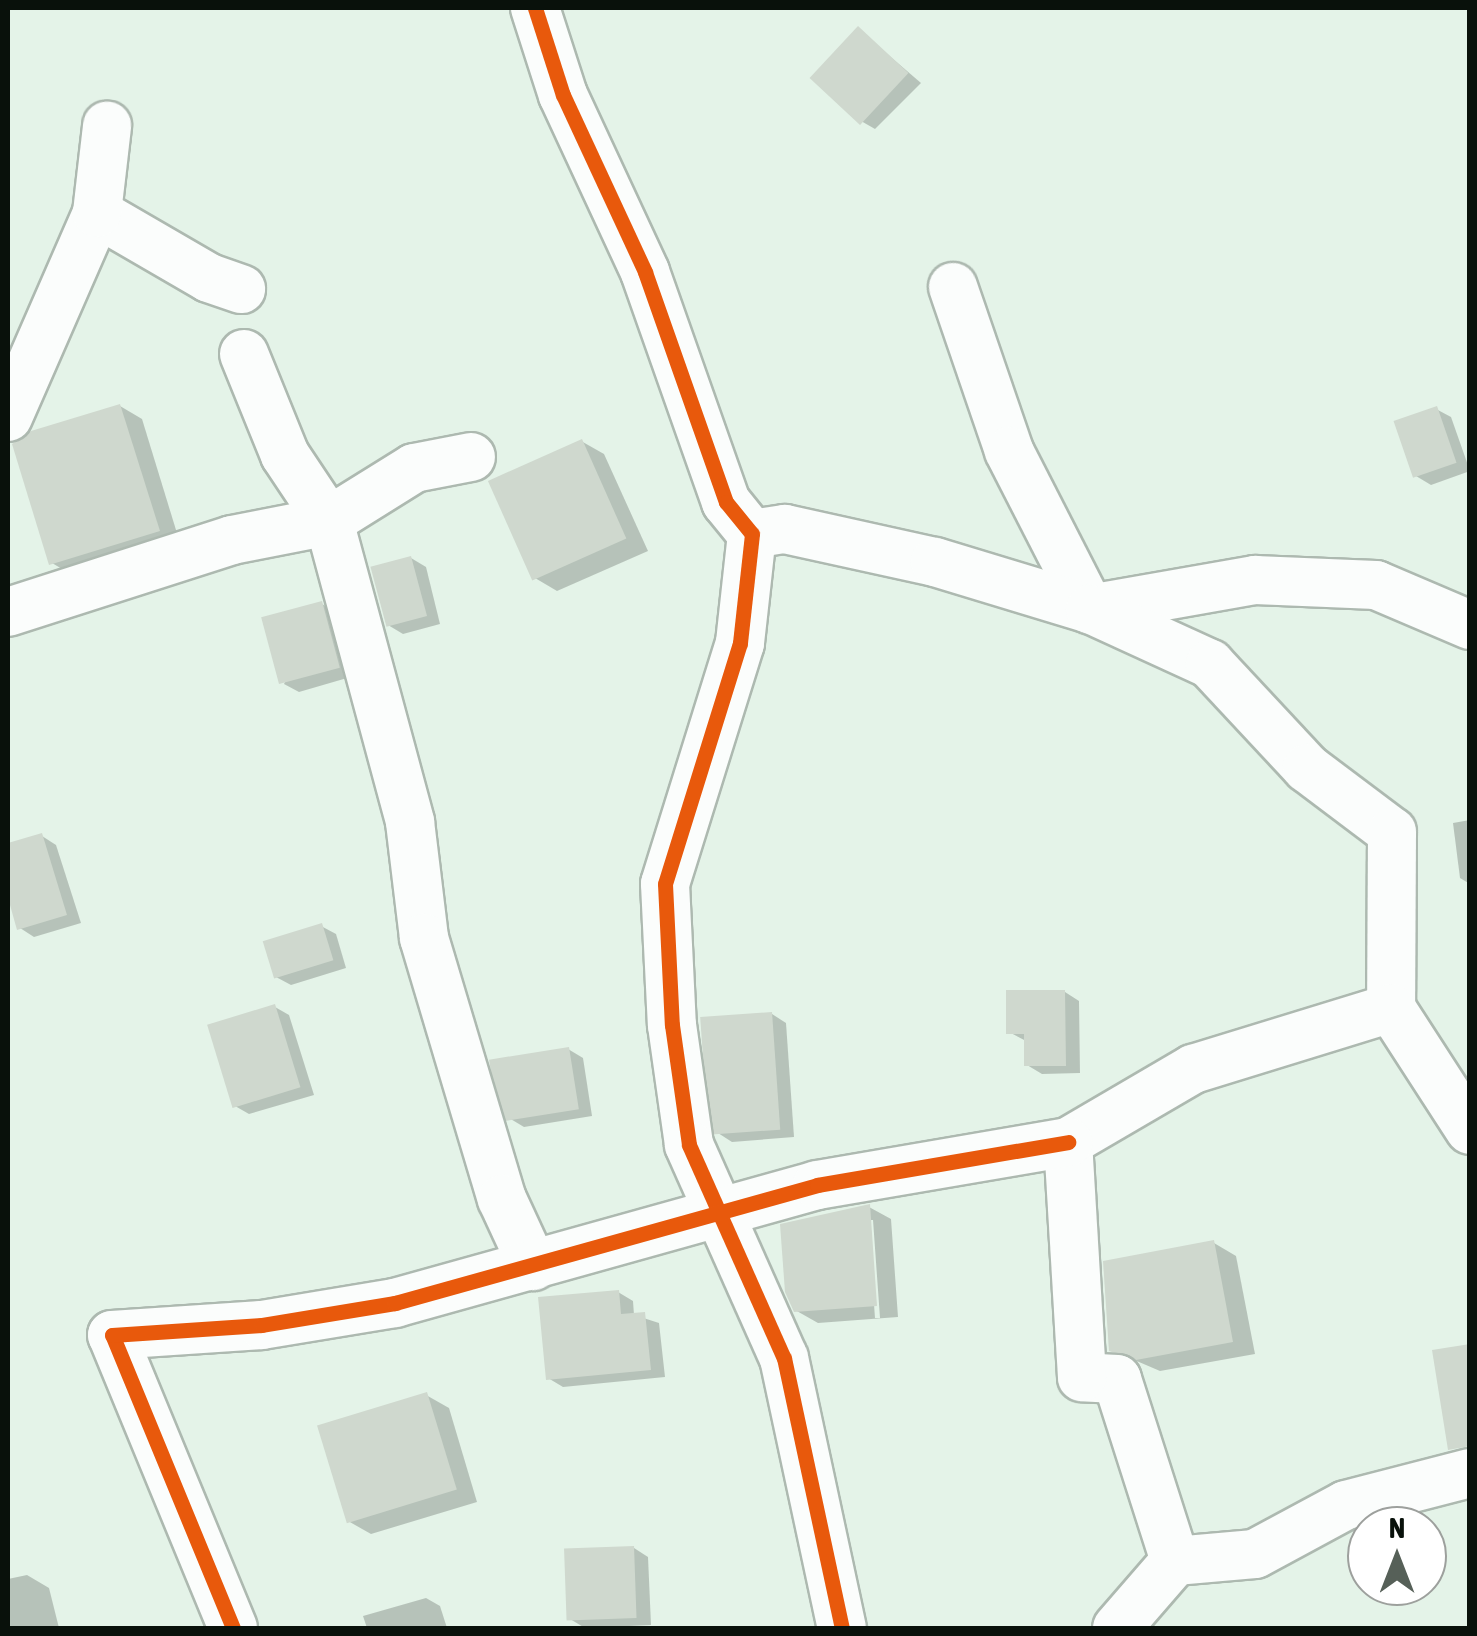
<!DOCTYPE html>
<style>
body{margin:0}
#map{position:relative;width:1477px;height:1636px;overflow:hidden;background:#e4f3e8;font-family:"Asap Condensed",sans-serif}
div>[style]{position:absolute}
.shadow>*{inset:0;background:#0003}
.building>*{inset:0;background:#cfd8ce;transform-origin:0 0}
.roads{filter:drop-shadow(2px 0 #adb9b0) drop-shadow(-2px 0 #adb9b0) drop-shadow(0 2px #adb9b0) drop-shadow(0 -2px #adb9b0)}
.street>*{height:48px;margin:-24px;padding:0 24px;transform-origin:24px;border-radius:24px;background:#fbfdfc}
.cycleway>*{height:15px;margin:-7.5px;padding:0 7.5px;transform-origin:7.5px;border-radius:7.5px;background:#e8590c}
span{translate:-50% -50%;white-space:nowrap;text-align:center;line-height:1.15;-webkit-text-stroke:10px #fff;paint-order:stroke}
.frame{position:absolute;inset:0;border:10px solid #09110b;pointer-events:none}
.north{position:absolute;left:1347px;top:1506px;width:100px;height:100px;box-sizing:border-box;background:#fff;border:2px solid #9da09d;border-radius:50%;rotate:0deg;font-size:28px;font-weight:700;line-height:40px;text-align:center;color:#09110b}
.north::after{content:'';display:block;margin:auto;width:35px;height:45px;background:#566058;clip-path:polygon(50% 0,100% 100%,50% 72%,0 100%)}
</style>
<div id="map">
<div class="shadow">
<div style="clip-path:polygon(858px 29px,921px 83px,875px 129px,861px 121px)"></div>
<div style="clip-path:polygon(120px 406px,142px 419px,180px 543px,74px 576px,52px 563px)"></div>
<div style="clip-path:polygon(1436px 409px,1451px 417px,1470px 471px,1431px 485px,1416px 476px)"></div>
<div style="clip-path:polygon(581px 441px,604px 454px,648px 551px,557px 591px,535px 578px)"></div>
<div style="clip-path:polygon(411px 558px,426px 567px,440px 624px,403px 634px,388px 625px)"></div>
<div style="clip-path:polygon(322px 604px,337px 613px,354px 676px,299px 692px,284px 684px)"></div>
<div style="clip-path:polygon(1470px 820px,1470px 884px,1460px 878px,1453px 823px)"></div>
<div style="clip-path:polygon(42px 836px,56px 845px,81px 923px,34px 937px,20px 928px,8px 889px,8px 846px)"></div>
<div style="clip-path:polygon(321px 926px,336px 934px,346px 968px,291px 985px,276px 977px)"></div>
<div style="clip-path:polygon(1065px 992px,1079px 1001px,1080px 1073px,1042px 1074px,1027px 1065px,1026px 1041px,1009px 1032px)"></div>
<div style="clip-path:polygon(275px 1007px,289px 1015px,314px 1095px,249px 1114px,235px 1106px)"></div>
<div style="clip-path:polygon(772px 1014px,786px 1023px,794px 1137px,732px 1142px,718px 1133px)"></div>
<div style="clip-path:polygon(568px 1049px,583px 1058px,592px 1116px,524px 1127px,509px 1118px)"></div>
<div style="clip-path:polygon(evenodd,869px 1207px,891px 1219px,898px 1317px,818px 1323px,795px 1310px,869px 1207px,868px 1220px,873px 1220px,880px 1318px,875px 1318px,868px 1220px)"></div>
<div style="clip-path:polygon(1214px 1243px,1236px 1256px,1255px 1354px,1160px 1371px,1111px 1350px)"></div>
<div style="clip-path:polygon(618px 1292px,633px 1301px,634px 1315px,659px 1323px,665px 1377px,563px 1387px,548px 1378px)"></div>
<div style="clip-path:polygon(426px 1395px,449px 1408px,477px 1502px,371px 1534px,348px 1521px)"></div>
<div style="clip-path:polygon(634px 1548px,648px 1557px,651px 1625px,585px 1628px,570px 1619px)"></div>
<div style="clip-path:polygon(27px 1575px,49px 1588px,59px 1628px,8px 1628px,8px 1579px)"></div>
<div style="clip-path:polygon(426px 1598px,440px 1606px,447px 1628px,367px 1628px,363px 1616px)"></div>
</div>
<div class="building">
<div style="left:858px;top:26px;width:69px;height:71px;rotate:43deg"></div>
<div style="clip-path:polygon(120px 404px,160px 531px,49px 565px,12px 444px,31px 431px)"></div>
<div style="left:1437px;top:406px;width:60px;height:46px;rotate:71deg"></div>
<div style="left:582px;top:439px;width:109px;height:103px;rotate:66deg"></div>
<div style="left:411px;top:556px;width:62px;height:42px;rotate:75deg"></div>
<div style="left:322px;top:601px;width:69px;height:63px;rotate:75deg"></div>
<div style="clip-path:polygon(42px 833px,67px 915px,17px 930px,8px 898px,8px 843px)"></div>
<div style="left:322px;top:923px;width:39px;height:62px;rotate:73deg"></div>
<div style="clip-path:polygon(1006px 990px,1065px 990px,1066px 1066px,1024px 1066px,1024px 1034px,1006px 1034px)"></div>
<div style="left:275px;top:1004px;width:87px;height:71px;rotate:73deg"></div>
<div style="left:772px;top:1012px;width:118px;height:72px;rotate:86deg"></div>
<div style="left:569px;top:1047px;width:63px;height:81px;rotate:81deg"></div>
<div style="clip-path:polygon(870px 1204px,877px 1306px,794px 1312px,785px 1292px,780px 1224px)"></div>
<div style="clip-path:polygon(1214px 1240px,1233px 1342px,1136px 1360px,1109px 1351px,1103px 1261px)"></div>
<div style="clip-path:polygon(619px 1290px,621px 1314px,645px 1312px,651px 1370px,546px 1380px,538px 1297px)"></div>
<div style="clip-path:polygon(1470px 1344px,1470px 1446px,1448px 1450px,1432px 1350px)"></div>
<div style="left:427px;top:1392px;width:102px;height:115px;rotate:73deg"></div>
<div style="left:634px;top:1546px;width:72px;height:70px;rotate:88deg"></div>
</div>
<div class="roads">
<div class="street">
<div style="left:535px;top:8px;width:91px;rotate:72.2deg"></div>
<div style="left:563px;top:95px;width:195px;rotate:65.1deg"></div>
<div style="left:645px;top:272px;width:244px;rotate:70.6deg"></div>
<div style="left:726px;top:502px;width:41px;rotate:50.9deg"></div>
<div style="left:752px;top:534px;width:110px;rotate:96.3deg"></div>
<div style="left:740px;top:643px;width:252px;rotate:107.3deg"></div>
<div style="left:665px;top:884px;width:141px;rotate:87.2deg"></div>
<div style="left:672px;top:1025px;width:121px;rotate:81.9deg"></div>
<div style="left:689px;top:1145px;width:233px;rotate:66deg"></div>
<div style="left:784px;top:1358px;width:276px;rotate:77.9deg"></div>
<div style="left:97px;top:213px;width:129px;rotate:30.1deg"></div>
<div style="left:209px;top:278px;width:34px;rotate:19deg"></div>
<div style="left:953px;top:287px;width:173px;rotate:71.1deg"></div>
<div style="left:1009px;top:451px;width:178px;rotate:62.9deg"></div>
<div style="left:1090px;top:609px;width:168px;rotate:-10deg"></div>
<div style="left:1255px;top:580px;width:121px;rotate:2.4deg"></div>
<div style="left:1376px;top:585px;width:102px;rotate:23.1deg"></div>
<div style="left:244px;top:354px;width:109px;rotate:67.9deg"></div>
<div style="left:285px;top:455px;width:79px;rotate:56.3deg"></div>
<div style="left:329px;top:521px;width:312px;rotate:74.9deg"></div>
<div style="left:410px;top:822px;width:117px;rotate:83.1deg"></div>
<div style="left:424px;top:938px;width:272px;rotate:73.4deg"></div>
<div style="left:502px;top:1199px;width:74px;rotate:65.2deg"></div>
<div style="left:8px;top:417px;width:223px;rotate:-66.4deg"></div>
<div style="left:97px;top:213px;width:88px;rotate:-83.4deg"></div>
<div style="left:752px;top:534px;width:33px;rotate:-9deg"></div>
<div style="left:785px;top:529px;width:154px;rotate:12.4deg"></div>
<div style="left:935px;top:562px;width:162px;rotate:16.9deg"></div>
<div style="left:1090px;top:609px;width:132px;rotate:24.6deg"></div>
<div style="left:1210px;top:664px;width:142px;rotate:47deg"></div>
<div style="left:1307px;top:768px;width:106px;rotate:37deg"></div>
<div style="left:1392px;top:832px;width:176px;rotate:90.3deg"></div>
<div style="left:8px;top:612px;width:235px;rotate:-17.8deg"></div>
<div style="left:232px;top:540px;width:99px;rotate:-11.1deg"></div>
<div style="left:329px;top:521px;width:100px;rotate:-31.9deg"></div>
<div style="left:414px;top:468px;width:58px;rotate:-10.9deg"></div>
<div style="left:1175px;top:1561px;width:191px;rotate:-107.7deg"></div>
<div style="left:1117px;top:1379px;width:35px;rotate:-177deg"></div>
<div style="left:1082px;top:1377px;width:235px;rotate:-93.4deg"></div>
<div style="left:1068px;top:1142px;width:145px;rotate:-30.3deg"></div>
<div style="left:1193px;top:1069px;width:207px;rotate:-17.1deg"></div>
<div style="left:1391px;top:1008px;width:145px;rotate:57.1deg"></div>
<div style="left:233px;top:1628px;width:317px;rotate:-112.4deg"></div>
<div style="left:112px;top:1335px;width:150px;rotate:-3.8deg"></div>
<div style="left:262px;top:1325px;width:135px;rotate:-9.4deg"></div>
<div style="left:395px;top:1303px;width:438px;rotate:-15.6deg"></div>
<div style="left:817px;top:1185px;width:255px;rotate:-9.7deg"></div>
<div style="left:1117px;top:1628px;width:89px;rotate:-49.1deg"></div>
<div style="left:1175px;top:1561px;width:80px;rotate:-5deg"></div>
<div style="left:1255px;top:1554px;width:103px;rotate:-28.3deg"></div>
<div style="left:1346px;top:1505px;width:128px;rotate:-14.5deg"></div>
</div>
</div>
<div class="cycleway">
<div style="left:535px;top:8px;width:91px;rotate:72.2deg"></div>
<div style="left:563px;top:95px;width:195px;rotate:65.1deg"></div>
<div style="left:645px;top:272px;width:244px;rotate:70.6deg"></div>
<div style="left:726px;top:502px;width:41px;rotate:50.9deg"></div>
<div style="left:752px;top:534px;width:110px;rotate:96.3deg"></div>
<div style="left:740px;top:643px;width:252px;rotate:107.3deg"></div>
<div style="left:665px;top:884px;width:141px;rotate:87.2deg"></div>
<div style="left:672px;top:1025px;width:121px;rotate:81.9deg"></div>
<div style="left:689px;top:1145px;width:233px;rotate:66deg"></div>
<div style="left:784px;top:1358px;width:276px;rotate:77.9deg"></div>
<div style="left:233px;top:1628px;width:317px;rotate:-112.4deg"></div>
<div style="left:112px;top:1335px;width:150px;rotate:-3.8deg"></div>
<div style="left:262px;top:1325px;width:135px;rotate:-9.4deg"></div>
<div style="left:395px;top:1303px;width:438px;rotate:-15.6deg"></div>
<div style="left:817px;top:1185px;width:255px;rotate:-9.7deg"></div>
</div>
<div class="frame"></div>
<div class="north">N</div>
</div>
